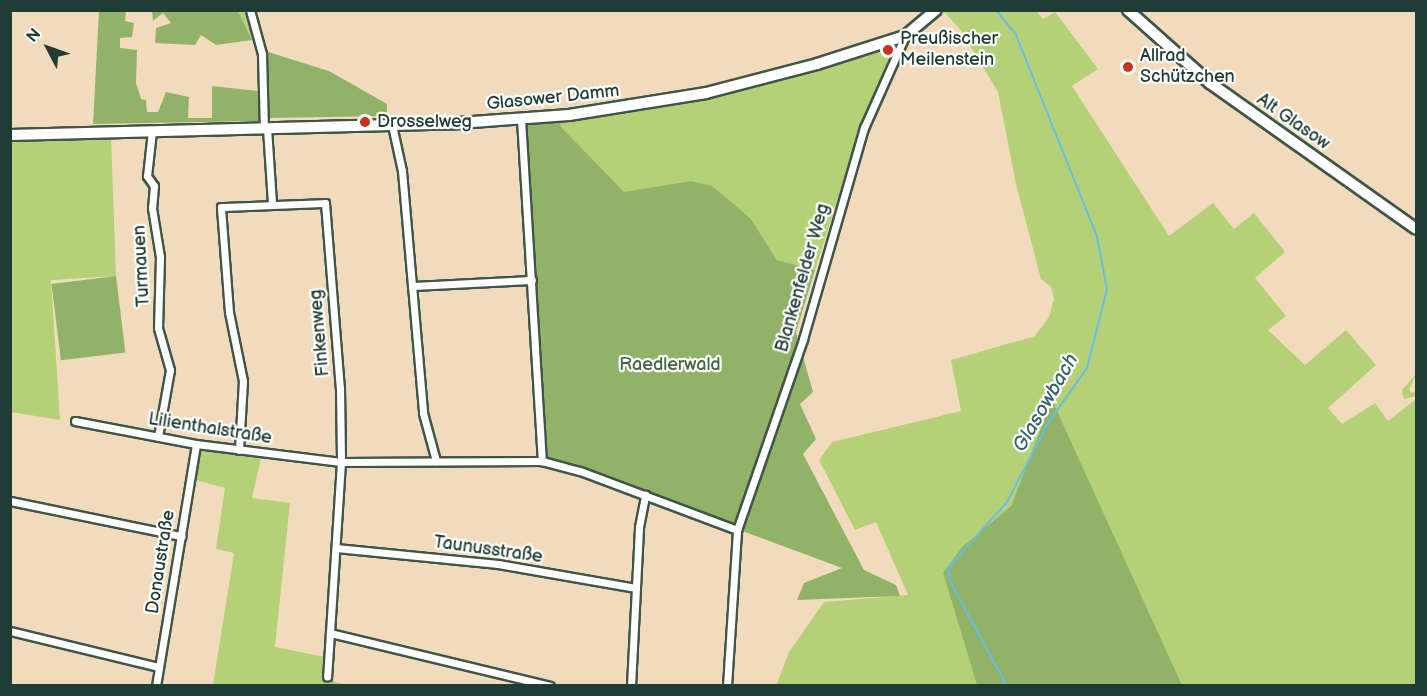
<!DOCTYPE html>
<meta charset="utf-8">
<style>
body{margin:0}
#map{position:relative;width:1427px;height:696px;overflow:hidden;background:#f2dbbc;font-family:"Balsamiq Sans",sans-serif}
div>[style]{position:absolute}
.green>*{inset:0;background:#b5d177}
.forest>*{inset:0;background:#90b368;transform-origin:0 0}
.stream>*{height:2px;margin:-1px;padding:0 1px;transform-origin:1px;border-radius:1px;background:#65bfe2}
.roads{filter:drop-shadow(2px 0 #3f5548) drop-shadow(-2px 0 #3f5548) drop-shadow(0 2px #3f5548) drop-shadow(0 -2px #3f5548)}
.street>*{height:7px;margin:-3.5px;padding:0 3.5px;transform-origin:3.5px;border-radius:3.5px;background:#fff}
.secondary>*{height:10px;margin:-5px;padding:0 5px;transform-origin:5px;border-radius:5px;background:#fff}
.dots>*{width:16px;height:16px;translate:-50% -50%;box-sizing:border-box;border:3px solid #fff;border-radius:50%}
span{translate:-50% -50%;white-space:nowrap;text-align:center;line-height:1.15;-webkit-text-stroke:4.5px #fff;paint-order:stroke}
.poi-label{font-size:18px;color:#1f3d34}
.left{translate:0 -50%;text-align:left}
.street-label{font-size:18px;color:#1f3d34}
.park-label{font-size:18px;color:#446245}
.water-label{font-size:20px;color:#346468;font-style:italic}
.frame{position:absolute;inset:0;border:12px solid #1f3d34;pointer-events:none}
.north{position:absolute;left:18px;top:18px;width:60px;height:60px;-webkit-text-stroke:4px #fff;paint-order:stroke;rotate:311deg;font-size:16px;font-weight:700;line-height:24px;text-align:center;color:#1f3d34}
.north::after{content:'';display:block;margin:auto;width:21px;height:27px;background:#1f3d34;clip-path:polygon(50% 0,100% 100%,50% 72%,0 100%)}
</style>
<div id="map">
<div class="green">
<div style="clip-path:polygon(238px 11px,249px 11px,252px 40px)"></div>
<div style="clip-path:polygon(1036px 11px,1043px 19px,1055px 12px,1098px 69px,1072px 86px,1169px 236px,1213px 203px,1234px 229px,1254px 213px,1285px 252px,1255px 278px,1286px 316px,1268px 330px,1305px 365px,1346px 330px,1376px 365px,1328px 408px,1342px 424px,1375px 403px,1388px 421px,1416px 399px,1416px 685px,1182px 685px,1052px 401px,1011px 506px,962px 547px,943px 573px,977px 684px,776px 686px,789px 652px,824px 602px,908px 595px,876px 522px,855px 530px,819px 460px,832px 442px,961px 411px,951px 360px,1035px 336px,1049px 317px,1054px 299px,1051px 287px,1041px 279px,1016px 184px,998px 92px,960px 29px,944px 12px)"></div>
<div style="clip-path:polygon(884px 46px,891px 53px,864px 116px,815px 270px,777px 260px,751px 219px,691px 181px,624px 193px,561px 127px,560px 122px,566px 118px,609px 112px)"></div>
<div style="clip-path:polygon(111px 136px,116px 276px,51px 280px,60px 420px,11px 412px,10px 138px)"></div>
<div style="clip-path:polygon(1416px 374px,1409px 390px,1412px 393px,1416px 391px,1416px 396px,1404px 399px,1402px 390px)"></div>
<div style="clip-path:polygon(198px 448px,261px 458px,252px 498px,290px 503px,275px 647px,325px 657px,325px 678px,345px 685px,213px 685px,234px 553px,216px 549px,225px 488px,193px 479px)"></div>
</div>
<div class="forest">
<div style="clip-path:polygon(99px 11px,126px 11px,125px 21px,134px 23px,132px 37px,120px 38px,120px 48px,137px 50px,136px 83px,141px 99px,146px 100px,147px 112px,158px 112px,166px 92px,189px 97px,188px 118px,212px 118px,212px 86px,259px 91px,260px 121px,93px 124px)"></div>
<div style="clip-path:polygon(152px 11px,238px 11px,252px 40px,216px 45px,201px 35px,195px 45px,155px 43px,156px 28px,171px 23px,163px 13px,153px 21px)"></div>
<div style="clip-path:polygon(268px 52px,329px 71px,387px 104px,387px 116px,267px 118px,263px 103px)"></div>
<div style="clip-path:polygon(566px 118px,560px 122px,561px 127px,624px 192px,691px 181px,712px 186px,751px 219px,777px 260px,815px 270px,796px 332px,813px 392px,800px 404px,816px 439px,803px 454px,864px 570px,896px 585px,900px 596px,797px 600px,804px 583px,842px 568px,545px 458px,526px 122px)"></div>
<div style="left:116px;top:276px;width:77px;height:65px;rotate:83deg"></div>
<div style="clip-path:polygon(1052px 400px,1182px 685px,977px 685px,943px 573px,962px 547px,1011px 506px)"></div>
</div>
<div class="stream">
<div style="left:996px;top:10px;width:32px;rotate:51deg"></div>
<div style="left:1016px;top:35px;width:218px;rotate:68.1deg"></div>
<div style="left:1097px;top:237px;width:53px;rotate:79.1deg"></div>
<div style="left:1107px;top:289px;width:81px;rotate:104.2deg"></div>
<div style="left:1087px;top:368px;width:67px;rotate:125.3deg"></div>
<div style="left:1048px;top:423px;width:89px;rotate:117.4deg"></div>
<div style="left:1007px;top:502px;width:89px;rotate:131.8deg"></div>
<div style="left:948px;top:568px;width:15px;rotate:79deg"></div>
<div style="left:951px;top:583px;width:117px;rotate:61.5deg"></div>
</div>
<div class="roads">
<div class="street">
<div style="left:250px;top:10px;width:46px;rotate:74.7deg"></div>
<div style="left:262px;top:54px;width:74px;rotate:88.5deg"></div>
<div style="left:521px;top:119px;width:343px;rotate:86.5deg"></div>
<div style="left:392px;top:125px;width:47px;rotate:77.7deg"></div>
<div style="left:402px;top:171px;width:243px;rotate:85deg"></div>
<div style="left:423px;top:413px;width:50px;rotate:74.8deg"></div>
<div style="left:267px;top:128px;width:76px;rotate:86.2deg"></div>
<div style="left:152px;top:131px;width:45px;rotate:96.3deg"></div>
<div style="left:147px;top:176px;width:12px;rotate:55deg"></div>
<div style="left:154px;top:186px;width:22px;rotate:95deg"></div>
<div style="left:152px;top:208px;width:50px;rotate:80.7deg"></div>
<div style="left:160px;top:257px;width:71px;rotate:91.6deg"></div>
<div style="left:158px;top:328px;width:44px;rotate:74.1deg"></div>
<div style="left:170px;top:370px;width:68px;rotate:100.2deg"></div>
<div style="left:412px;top:286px;width:120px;rotate:-2.9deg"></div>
<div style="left:75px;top:421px;width:123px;rotate:10.8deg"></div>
<div style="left:196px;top:444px;width:146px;rotate:7.1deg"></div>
<div style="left:341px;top:462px;width:201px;rotate:-0.3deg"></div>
<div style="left:542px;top:461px;width:39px;rotate:15deg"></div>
<div style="left:580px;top:471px;width:168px;rotate:20.6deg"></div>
<div style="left:239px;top:450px;width:69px;rotate:-86.7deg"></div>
<div style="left:243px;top:381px;width:70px;rotate:-101.5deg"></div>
<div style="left:229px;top:312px;width:105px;rotate:-94.4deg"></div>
<div style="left:221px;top:207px;width:104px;rotate:-2.2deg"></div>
<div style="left:325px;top:203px;width:186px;rotate:85.4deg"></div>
<div style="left:340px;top:388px;width:74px;rotate:89.2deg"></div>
<div style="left:341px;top:462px;width:215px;rotate:93.7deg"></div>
<div style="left:10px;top:501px;width:175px;rotate:11.6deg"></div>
<div style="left:336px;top:548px;width:163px;rotate:5.6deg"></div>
<div style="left:498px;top:564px;width:140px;rotate:9.9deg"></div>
<div style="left:10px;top:631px;width:153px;rotate:13.6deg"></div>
<div style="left:330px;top:633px;width:226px;rotate:13.5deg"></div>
<div style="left:156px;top:686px;width:245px;rotate:-80.6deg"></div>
<div style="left:631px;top:686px;width:159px;rotate:-87.1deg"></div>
<div style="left:639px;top:527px;width:33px;rotate:-79deg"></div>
<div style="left:727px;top:686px;width:156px;rotate:-86.3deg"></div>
<div style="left:737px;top:530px;width:202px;rotate:-70.9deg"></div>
<div style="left:803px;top:339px;width:220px;rotate:-73.9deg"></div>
<div style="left:864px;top:128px;width:101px;rotate:-66deg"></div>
</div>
<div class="secondary">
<div style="left:1128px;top:10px;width:110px;rotate:41.7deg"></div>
<div style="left:1210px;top:83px;width:252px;rotate:35.3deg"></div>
<div style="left:10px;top:135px;width:449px;rotate:-1.5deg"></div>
<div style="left:459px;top:123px;width:110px;rotate:-4.2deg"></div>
<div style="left:569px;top:115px;width:139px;rotate:-9.1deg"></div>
<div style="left:706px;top:93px;width:115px;rotate:-14.6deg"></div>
<div style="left:817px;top:64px;width:92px;rotate:-17.7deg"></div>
<div style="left:905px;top:36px;width:40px;rotate:-40deg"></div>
</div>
</div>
<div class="dots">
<div style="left:888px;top:50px;background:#c8321e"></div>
<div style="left:1128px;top:67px;background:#c8321e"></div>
<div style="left:365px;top:122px;background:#c8321e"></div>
</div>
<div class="poi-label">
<span class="left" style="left:900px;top:50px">Preußischer<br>Meilenstein</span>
<span class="left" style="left:1140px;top:67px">Allrad<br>Schützchen</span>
<span class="left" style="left:377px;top:122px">Drosselweg</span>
</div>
<div class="street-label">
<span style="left:553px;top:98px;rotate:-6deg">Glasower Damm</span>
<span style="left:1293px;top:122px;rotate:35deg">Alt Glasow</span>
<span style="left:142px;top:266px;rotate:-93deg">Turmauen</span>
<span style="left:803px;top:278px;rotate:-74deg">Blankenfelder Weg</span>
<span style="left:320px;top:333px;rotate:-95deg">Finkenweg</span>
<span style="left:210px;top:429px;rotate:9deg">Lilienthalstraße</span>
<span style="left:488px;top:550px;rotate:8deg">Taunusstraße</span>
<span style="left:161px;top:562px;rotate:-81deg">Donaustraße</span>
</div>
<div class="park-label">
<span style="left:670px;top:365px">Raedlerwald</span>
</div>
<div class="water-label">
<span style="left:1046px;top:403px;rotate:-60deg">Glasowbach</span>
</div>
<div class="frame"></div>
<div class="north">N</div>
</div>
